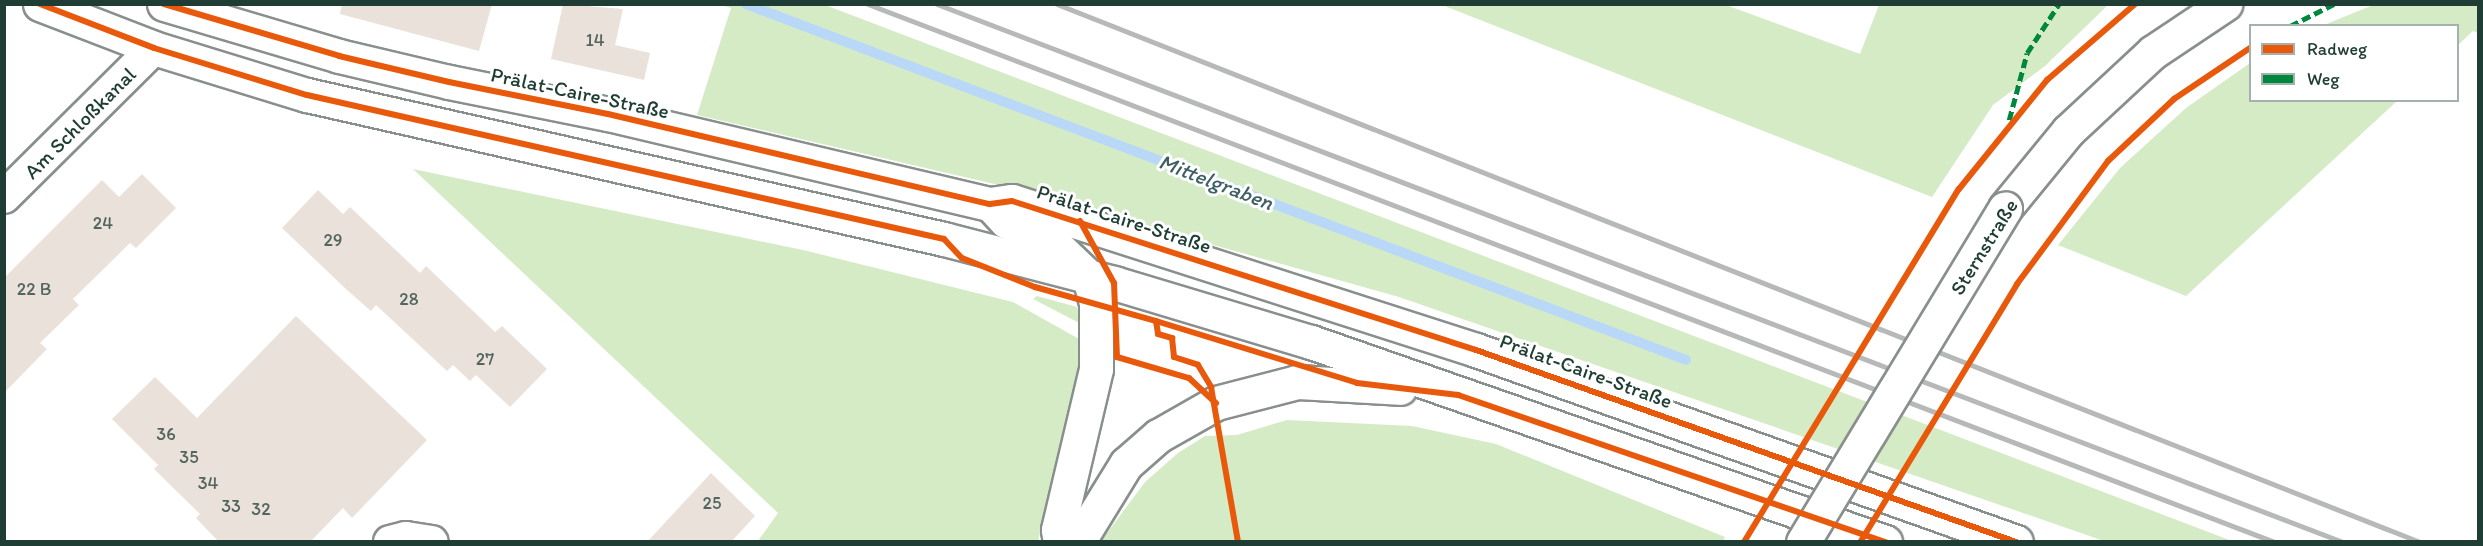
<!DOCTYPE html>
<meta charset="utf-8">
<style>
body{margin:0}
#map{position:relative;width:2483px;height:546px;overflow:hidden;background:#fff;font-family:Itim,sans-serif}
div>[style]{position:absolute}
.green>*{inset:0;background:#d5ebc6}
.stream>*{height:10px;margin:-5px;padding:0 5px;transform-origin:5px;border-radius:5px;background:#b9d8f8}
.building>*{inset:0;background:#eae2da}
.roads{filter:drop-shadow(2px 0 #898f8d) drop-shadow(-2px 0 #898f8d) drop-shadow(0 2px #898f8d) drop-shadow(0 -2px #898f8d)}
.street>*{height:32px;margin:-16px;padding:0 16px;transform-origin:16px;border-radius:16px;background:#fff}
.secondary>*{height:33px;margin:-16.5px;padding:0 16.5px;transform-origin:16.5px;border-radius:16.5px;background:#fff}
.rail>*{height:4.5px;margin:-2.25px;padding:0 2.25px;transform-origin:2.25px;border-radius:2.25px;background:#b6b9b8}
.bridges{filter:drop-shadow(2px 0 #898f8d) drop-shadow(-2px 0 #898f8d) drop-shadow(0 2px #898f8d) drop-shadow(0 -2px #898f8d)}
.secondary-bridge>*{height:33px;margin:-16.5px;padding:0 16.5px;transform-origin:16.5px;border-radius:16.5px;background:#fff}
.quiet>*{height:4.5px;margin-top:-2.25px;transform-origin:0;background:repeating-linear-gradient(90deg,#00873e 0 9px,transparent 0 13.5px)}
.cycleway>*{height:6px;margin:-3px;padding:0 3px;transform-origin:3px;border-radius:3px;background:#e8590c}
span{translate:-50% -50%;white-space:nowrap;text-align:center;line-height:1.15;-webkit-text-stroke:6px #fff;paint-order:stroke}
.number-label{font-size:18px;color:#52665e}
.number-label span{-webkit-text-stroke-width:0}
.street-label{font-size:21px;color:#1f3d34}
.water-label{font-size:22px;color:#3e6064;font-style:italic}
.frame{position:absolute;inset:0;border:6px solid #1f3d34;pointer-events:none}
.legend{position:absolute;left:2249px;top:24px;width:210px;height:78px;box-sizing:border-box;background:#fff;border:2px solid #a5b1ae;margin:0;padding:8px 10px;list-style:none;font-size:18px;color:#1f3d34}
.legend li{display:flex;align-items:center;gap:12px;height:30px}
.legend b{width:30px;border:2px solid #a5b1ae}
</style>
<div id="map">
<div class="green">
<div style="clip-path:polygon(721px 5px,825px 5px,2232px 541px,2104px 541px,1399px 297px,1003px 186px,697px 115px,731px 8px)"></div>
<div style="clip-path:polygon(1442px 5px,1726px 5px,1860px 54px,1879px 5px,2108px 5px,2045px 66px,1993px 105px,1932px 197px)"></div>
<div style="clip-path:polygon(2373px 5px,2478px 5px,2478px 33px,2473px 31px,2458px 45px,2458px 26px,2324px 25px)"></div>
<div style="clip-path:polygon(2250px 63px,2250px 100px,2397px 101px,2186px 296px,2058px 245px,2120px 168px,2186px 108px)"></div>
<div style="clip-path:polygon(413px 169px,803px 250px,1013px 302px,1081px 340px,1080px 372px,1038px 541px,758px 541px,778px 513px)"></div>
<div style="clip-path:polygon(1037px 296px,1077px 307px,1083px 325px,1033px 299px)"></div>
<div style="clip-path:polygon(1287px 420px,1412px 426px,1496px 444px,1725px 537px,1723px 542px,1101px 541px,1145px 482px,1178px 453px,1205px 436px,1237px 435px)"></div>
</div>
<div class="stream">
<div style="left:746px;top:4px;width:1005px;rotate:20.74deg"></div>
</div>
<div class="building">
<div style="clip-path:polygon(342px 4px,492px 4px,479px 51px,340px 14px)"></div>
<div style="clip-path:polygon(563px 4px,623px 9px,615px 45px,650px 53px,644px 80px,551px 59px)"></div>
<div style="clip-path:polygon(142px 174px,176px 208px,136px 248px,130px 243px,73px 299px,79px 305px,40px 343px,47px 349px,4px 393px,4px 278px,102px 180px,119px 197px)"></div>
<div style="clip-path:polygon(318px 190px,343px 214px,350px 207px,420px 273px,426px 266px,495px 332px,502px 326px,547px 369px,510px 407px,476px 375px,470px 381px,453px 365px,447px 371px,376px 305px,371px 311px,347px 290px,282px 228px)"></div>
<div style="clip-path:polygon(296px 316px,427px 440px,352px 518px,343px 508px,310px 542px,219px 542px,196px 518px,200px 514px,154px 469px,158px 465px,112px 419px,155px 377px,197px 418px)"></div>
<div style="clip-path:polygon(711px 473px,755px 516px,731px 542px,647px 542px)"></div>
</div>
<div class="roads">
<div class="street">
<div style="left:4px;top:197px;width:211px;rotate:-44.8deg"></div>
<div style="left:390px;top:542px;width:16px;rotate:-14deg"></div>
<div style="left:406px;top:538px;width:26px;rotate:9deg"></div>
</div>
<div class="secondary">
<div style="left:40px;top:4px;width:122px;rotate:21.1deg"></div>
<div style="left:154px;top:48px;width:160px;rotate:17.1deg"></div>
<div style="left:307px;top:95px;width:653px;rotate:12.74deg"></div>
<div style="left:944px;top:239px;width:176px;rotate:14.5deg"></div>
<div style="left:1114px;top:283px;width:206px;rotate:16.7deg"></div>
<div style="left:1311px;top:342px;width:608px;rotate:19.21deg"></div>
<div style="left:164px;top:4px;width:183px;rotate:16.5deg"></div>
<div style="left:339px;top:56px;width:113px;rotate:13.3deg"></div>
<div style="left:449px;top:82px;width:162px;rotate:11.4deg"></div>
<div style="left:608px;top:114px;width:392px;rotate:13.3deg"></div>
<div style="left:990px;top:204px;width:22px;rotate:-8deg"></div>
<div style="left:1012px;top:201px;width:487px;rotate:17.8deg"></div>
<div style="left:1476px;top:350px;width:573px;rotate:19.57deg"></div>
<div style="left:990px;top:204px;width:23px;rotate:47deg"></div>
<div style="left:1006px;top:221px;width:47px;rotate:22.7deg"></div>
<div style="left:1049px;top:239px;width:55px;rotate:43.5deg"></div>
<div style="left:1089px;top:277px;width:28px;rotate:75deg"></div>
<div style="left:1096px;top:304px;width:65px;rotate:90deg"></div>
<div style="left:1096px;top:369px;width:165px;rotate:103.3deg"></div>
<div style="left:1058px;top:530px;width:12px;rotate:81deg"></div>
<div style="left:2005px;top:208px;width:99px;rotate:-50.7deg"></div>
<div style="left:2068px;top:131px;width:116px;rotate:-42.9deg"></div>
<div style="left:2153px;top:52px;width:87px;rotate:-33.7deg"></div>
<div style="left:1078px;top:542px;width:92px;rotate:-58.4deg"></div>
<div style="left:1126px;top:464px;width:43px;rotate:-41.2deg"></div>
<div style="left:1158px;top:436px;width:67px;rotate:-29.6deg"></div>
<div style="left:1216px;top:403px;width:84px;rotate:-14.5deg"></div>
<div style="left:1297px;top:382px;width:103px;rotate:3.3deg"></div>
</div>
</div>
<div class="rail">
<div style="left:868px;top:4px;width:1506px;rotate:20.93deg"></div>
<div style="left:937px;top:4px;width:1505px;rotate:20.94deg"></div>
<div style="left:1057px;top:4px;width:1465px;rotate:21.54deg"></div>
</div>
<div class="bridges">
<div class="secondary-bridge">
<div style="left:1803px;top:542px;width:390px;rotate:-58.8deg"></div>
</div>
</div>
<div class="quiet">
<div style="left:2290px;top:26px;width:49px;rotate:-26.6deg"></div>
<div style="left:2009px;top:120px;width:69px;rotate:-75deg"></div>
<div style="left:2027px;top:53px;width:59px;rotate:-56.9deg"></div>
</div>
<div class="cycleway">
<div style="left:40px;top:4px;width:122px;rotate:21.1deg"></div>
<div style="left:154px;top:48px;width:160px;rotate:17.1deg"></div>
<div style="left:307px;top:95px;width:653px;rotate:12.74deg"></div>
<div style="left:944px;top:239px;width:26px;rotate:47deg"></div>
<div style="left:962px;top:258px;width:79px;rotate:21.7deg"></div>
<div style="left:1035px;top:287px;width:126px;rotate:15.7deg"></div>
<div style="left:1156px;top:321px;width:13px;rotate:81deg"></div>
<div style="left:1158px;top:334px;width:15px;rotate:16deg"></div>
<div style="left:1172px;top:338px;width:19px;rotate:84deg"></div>
<div style="left:1174px;top:357px;width:25px;rotate:18deg"></div>
<div style="left:1198px;top:365px;width:26px;rotate:59deg"></div>
<div style="left:1211px;top:387px;width:157px;rotate:80.1deg"></div>
<div style="left:164px;top:4px;width:183px;rotate:16.5deg"></div>
<div style="left:339px;top:56px;width:113px;rotate:13.3deg"></div>
<div style="left:449px;top:82px;width:162px;rotate:11.4deg"></div>
<div style="left:608px;top:114px;width:392px;rotate:13.3deg"></div>
<div style="left:990px;top:204px;width:22px;rotate:-8deg"></div>
<div style="left:1012px;top:201px;width:487px;rotate:17.8deg"></div>
<div style="left:1476px;top:350px;width:573px;rotate:19.57deg"></div>
<div style="left:1080px;top:221px;width:71px;rotate:61.3deg"></div>
<div style="left:1114px;top:283px;width:74px;rotate:87.7deg"></div>
<div style="left:1117px;top:357px;width:75px;rotate:16.3deg"></div>
<div style="left:1189px;top:378px;width:37px;rotate:43deg"></div>
<div style="left:1156px;top:321px;width:210px;rotate:17.1deg"></div>
<div style="left:1357px;top:383px;width:102px;rotate:6.8deg"></div>
<div style="left:1458px;top:395px;width:452px;rotate:19deg"></div>
<div style="left:1861px;top:541px;width:301px;rotate:-58.7deg"></div>
<div style="left:2017px;top:284px;width:153px;rotate:-53.5deg"></div>
<div style="left:2108px;top:161px;width:91px;rotate:-43.2deg"></div>
<div style="left:2174px;top:99px;width:92px;rotate:-33.9deg"></div>
<div style="left:1744px;top:542px;width:413px;rotate:-58.7deg"></div>
<div style="left:1959px;top:189px;width:140px;rotate:-51.1deg"></div>
<div style="left:2047px;top:80px;width:116px;rotate:-40.8deg"></div>
</div>
<div class="number-label">
<span style="left:595px;top:40px">14</span>
<span style="left:103px;top:223px">24</span>
<span style="left:333px;top:240px">29</span>
<span style="left:34px;top:289px">22 B</span>
<span style="left:409px;top:299px">28</span>
<span style="left:485px;top:359px">27</span>
<span style="left:166px;top:434px">36</span>
<span style="left:189px;top:457px">35</span>
<span style="left:208px;top:483px">34</span>
<span style="left:712px;top:503px">25</span>
<span style="left:231px;top:506px">33</span>
<span style="left:261px;top:509px">32</span>
</div>
<div class="street-label">
<span style="left:580px;top:93px;rotate:12deg">Prälat-Caire-Straße</span>
<span style="left:80px;top:123px;rotate:-45deg">Am Schloßkanal</span>
<span style="left:1124px;top:219px;rotate:18deg">Prälat-Caire-Straße</span>
<span style="left:1984px;top:247px;rotate:-58deg">Sternstraße</span>
<span style="left:1586px;top:371px;rotate:20deg">Prälat-Caire-Straße</span>
</div>
<div class="water-label">
<span style="left:1216px;top:182px;rotate:21deg">Mittelgraben</span>
</div>
<div class="frame"></div>
<ul class="legend">
<li><b style="height:8px;background:#e8590c"></b>Radweg</li>
<li><b style="height:8px;background:#00873e"></b>Weg</li>
</ul>
</div>
